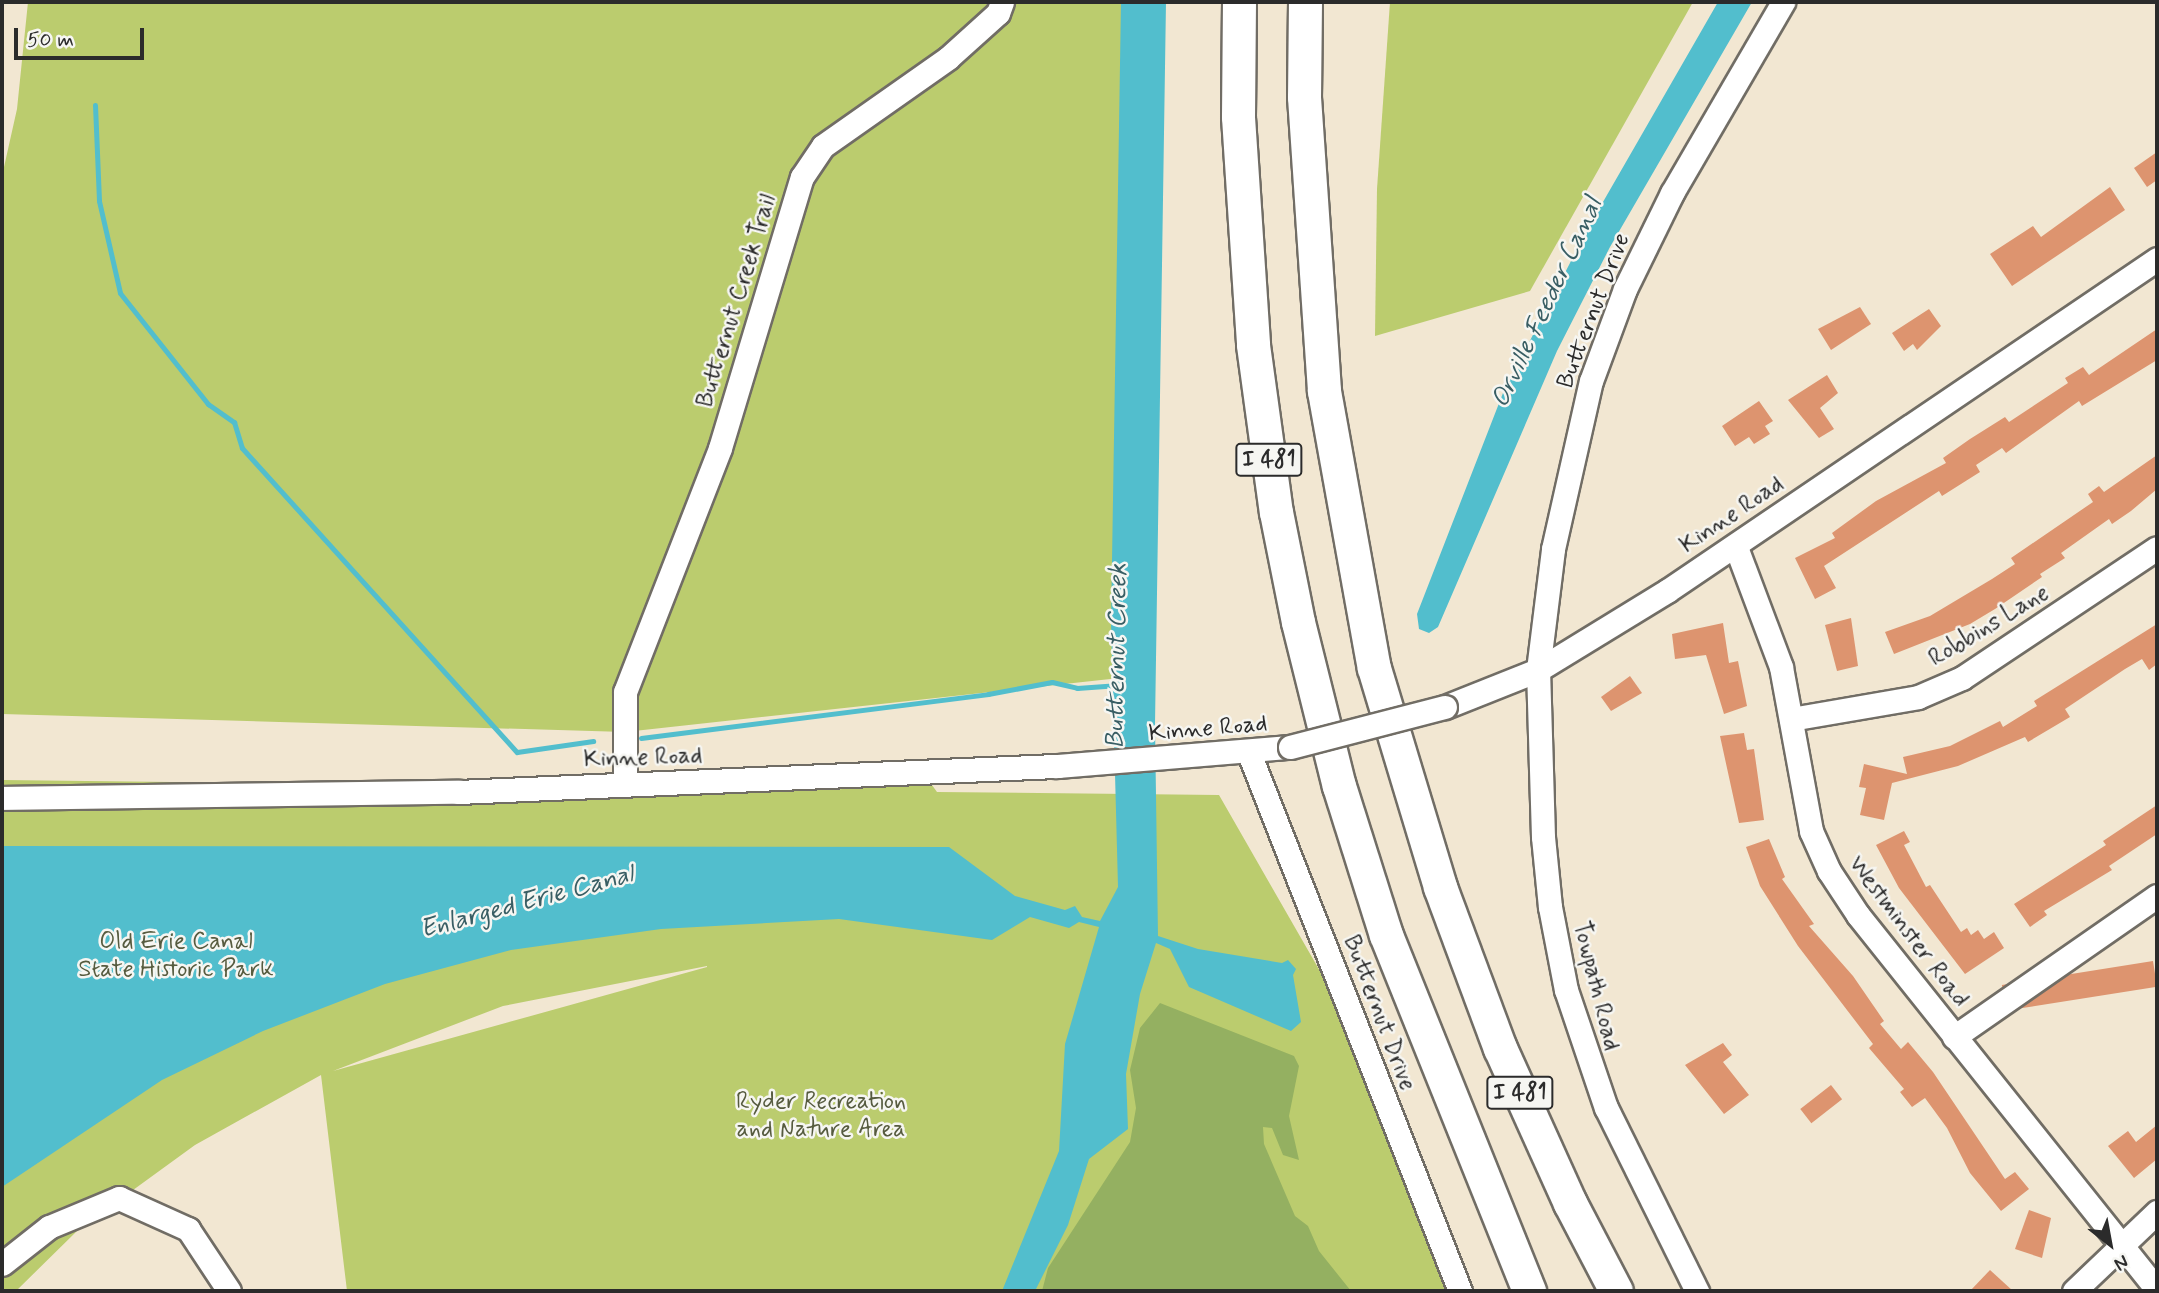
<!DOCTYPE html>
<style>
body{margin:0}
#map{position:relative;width:2159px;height:1293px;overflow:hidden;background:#f2e7d2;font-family:Mynerve,sans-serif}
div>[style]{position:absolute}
.green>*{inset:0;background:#bbcc6e}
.forest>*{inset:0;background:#94b061}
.water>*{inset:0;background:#52becd}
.stream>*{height:5px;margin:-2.5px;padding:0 2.5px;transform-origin:2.5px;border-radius:2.5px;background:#52becd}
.building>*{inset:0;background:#dd946f;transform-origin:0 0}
.roads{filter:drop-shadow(2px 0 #716d65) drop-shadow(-2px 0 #716d65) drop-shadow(0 2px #716d65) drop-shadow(0 -2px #716d65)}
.minor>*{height:23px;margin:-11.5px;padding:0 11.5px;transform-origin:11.5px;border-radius:11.5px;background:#fff}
.highway>*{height:33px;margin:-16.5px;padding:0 16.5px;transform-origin:16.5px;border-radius:16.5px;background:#fff}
.bridges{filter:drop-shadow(2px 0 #716d65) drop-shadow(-2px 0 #716d65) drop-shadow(0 2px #716d65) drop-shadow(0 -2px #716d65)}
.minor-bridge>*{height:23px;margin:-11.5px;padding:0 11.5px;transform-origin:11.5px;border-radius:11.5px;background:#fff}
span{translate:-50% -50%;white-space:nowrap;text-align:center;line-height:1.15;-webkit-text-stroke:5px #f6f6f2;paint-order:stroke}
.shield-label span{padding:2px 5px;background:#f6f6f2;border:2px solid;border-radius:5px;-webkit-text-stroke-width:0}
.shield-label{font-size:23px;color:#2b2b2b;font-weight:700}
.street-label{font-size:24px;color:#2b2b2b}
.park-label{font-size:24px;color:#565b3f}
.water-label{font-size:26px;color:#395e64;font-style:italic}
.frame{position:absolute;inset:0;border:4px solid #2b2b2b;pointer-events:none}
.north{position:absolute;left:2075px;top:1209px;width:70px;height:70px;-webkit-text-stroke:5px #f6f6f2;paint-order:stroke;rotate:149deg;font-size:19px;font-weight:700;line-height:28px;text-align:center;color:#2b2b2b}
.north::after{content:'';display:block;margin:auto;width:24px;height:32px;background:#2b2b2b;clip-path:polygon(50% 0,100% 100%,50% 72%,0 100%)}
.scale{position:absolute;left:14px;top:28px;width:130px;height:32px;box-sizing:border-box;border:4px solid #2b2b2b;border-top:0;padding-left:9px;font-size:21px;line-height:24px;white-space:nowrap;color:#2b2b2b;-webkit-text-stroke:5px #f6f6f2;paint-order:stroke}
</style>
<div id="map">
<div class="green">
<div style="clip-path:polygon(28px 2px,1149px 2px,1138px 676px,625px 732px,2px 714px,2px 176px,17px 109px)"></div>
<div style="clip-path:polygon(1390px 2px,1693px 2px,1530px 291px,1375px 336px,1377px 189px)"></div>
<div style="clip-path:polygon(evenodd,2px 780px,832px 790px,929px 781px,937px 792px,1219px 795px,1371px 1060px,1460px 1291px,347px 1291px,321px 1075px,195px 1145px,78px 1230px,16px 1291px,2px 1291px,2px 780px,707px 966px,707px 967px,333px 1071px,503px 1006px,707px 966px)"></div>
</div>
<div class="forest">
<div style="clip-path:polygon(1160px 1003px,1294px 1056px,1299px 1066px,1289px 1116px,1299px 1160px,1283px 1155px,1272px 1128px,1263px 1127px,1264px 1144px,1295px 1216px,1308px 1226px,1319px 1251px,1351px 1291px,1042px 1291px,1048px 1268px,1130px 1142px,1136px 1108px,1130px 1070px,1140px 1028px)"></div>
</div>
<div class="water">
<div style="clip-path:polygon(1121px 2px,1166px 2px,1155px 725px,1158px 936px,1198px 949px,1282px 963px,1288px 960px,1296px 969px,1293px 975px,1301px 1022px,1291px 1031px,1189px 987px,1170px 949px,1156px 943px,1140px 994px,1126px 1074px,1128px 1129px,1089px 1159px,1068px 1225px,1035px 1291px,1002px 1291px,1059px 1151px,1065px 1044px,1099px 927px,1079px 922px,1069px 928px,1030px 917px,992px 940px,839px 919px,661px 929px,511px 950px,385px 984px,263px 1031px,162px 1080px,2px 1187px,2px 846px,949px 847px,1015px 896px,1065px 910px,1075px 906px,1082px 917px,1100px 921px,1118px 887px,1111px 623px)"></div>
<div style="clip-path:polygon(1718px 2px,1752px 2px,1610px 247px,1557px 351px,1438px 627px,1429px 633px,1419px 629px,1417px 614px,1503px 393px,1588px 228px)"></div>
</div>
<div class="stream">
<div style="left:95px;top:105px;width:96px;rotate:87.6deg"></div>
<div style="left:99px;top:201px;width:94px;rotate:77.1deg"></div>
<div style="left:120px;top:293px;width:142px;rotate:51.6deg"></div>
<div style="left:208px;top:404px;width:32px;rotate:35deg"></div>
<div style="left:234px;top:422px;width:27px;rotate:73deg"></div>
<div style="left:242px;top:448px;width:410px;rotate:47.9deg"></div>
<div style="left:517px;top:752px;width:77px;rotate:-8.2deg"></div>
<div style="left:641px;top:738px;width:350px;rotate:-7.2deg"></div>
<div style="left:988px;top:694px;width:65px;rotate:-10.6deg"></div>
<div style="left:1052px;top:682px;width:26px;rotate:13deg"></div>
<div style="left:1077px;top:688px;width:42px;rotate:-4.1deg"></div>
</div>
<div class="building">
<div style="clip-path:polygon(2157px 152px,2157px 180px,2147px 187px,2134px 168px)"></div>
<div style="clip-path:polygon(2110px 187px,2125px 210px,2012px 286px,1990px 254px,2033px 226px,2041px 237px)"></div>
<div style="clip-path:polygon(1860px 307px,1871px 324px,1831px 350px,1818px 329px)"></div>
<div style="clip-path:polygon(1929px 309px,1941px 326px,1917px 350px,1913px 344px,1904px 351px,1892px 333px)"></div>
<div style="clip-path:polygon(2157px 329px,2157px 360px,2082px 406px,2079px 401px,2006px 453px,2002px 448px,1976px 465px,1980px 472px,1942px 496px,1939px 491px,1824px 566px,1836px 588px,1815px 599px,1795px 558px,1835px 538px,1832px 533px,1876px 501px,1946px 463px,1943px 458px,1970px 439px,2005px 417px,2009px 422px,2068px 383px,2065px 378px,2083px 367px,2089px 375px)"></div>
<div style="clip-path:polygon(1827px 375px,1838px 393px,1820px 408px,1834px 429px,1819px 438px,1788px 400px)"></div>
<div style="clip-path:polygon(1759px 401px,1773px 421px,1765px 426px,1770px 434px,1754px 444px,1749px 437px,1735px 446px,1722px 426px)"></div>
<div style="clip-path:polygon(2157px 455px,2157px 489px,2131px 511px,2112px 524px,2109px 519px,2061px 553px,2065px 558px,2040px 574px,2042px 577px,1995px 609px,1970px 624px,1894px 654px,1885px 632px,1930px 616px,1992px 579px,2015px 564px,2011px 558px,2093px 502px,2088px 494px,2099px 486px,2104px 492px)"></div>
<div style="clip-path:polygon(1851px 618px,1858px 666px,1837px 671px,1825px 625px)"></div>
<div style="clip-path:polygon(1723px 623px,1729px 663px,1738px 661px,1747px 706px,1724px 714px,1706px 655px,1675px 659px,1672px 634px)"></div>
<div style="clip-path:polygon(2157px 624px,2157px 664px,2149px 670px,2142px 659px,2125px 669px,2065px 709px,2070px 717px,2028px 742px,2025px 737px,1958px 766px,1892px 783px,1884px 820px,1860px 815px,1866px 788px,1859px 787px,1864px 764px,1907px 774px,1903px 757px,1950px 746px,2000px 721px,2003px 727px,2037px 706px,2034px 701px)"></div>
<div style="clip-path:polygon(1630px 676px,1642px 693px,1611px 711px,1601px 697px)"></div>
<div style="clip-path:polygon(1744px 733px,1747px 750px,1754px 749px,1764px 820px,1739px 823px,1720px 736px)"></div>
<div style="clip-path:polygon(2157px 805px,2157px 834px,2109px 866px,2112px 870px,2044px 911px,2047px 915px,2030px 927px,2014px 904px,2106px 845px,2103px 841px)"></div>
<div style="clip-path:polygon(1904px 831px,1910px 842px,1904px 845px,1926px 887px,1930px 885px,1961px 932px,1967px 928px,1971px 935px,1978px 930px,1984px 939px,1994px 932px,2004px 948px,1965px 974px,1899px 888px,1876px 845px)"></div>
<div style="clip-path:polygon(1769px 839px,1785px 877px,1782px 879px,1814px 924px,1809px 926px,1853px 976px,1884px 1021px,1880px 1024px,1901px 1049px,1908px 1042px,1933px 1072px,2005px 1179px,2015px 1172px,2029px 1189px,2001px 1211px,1970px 1173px,1947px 1128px,1925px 1098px,1912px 1107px,1900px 1092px,1904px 1089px,1869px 1048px,1873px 1044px,1798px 946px,1760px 886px,1746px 847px)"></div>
<div style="left:2153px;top:961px;width:26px;height:153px;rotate:81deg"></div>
<div style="clip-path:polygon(1723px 1043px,1732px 1055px,1723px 1062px,1749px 1095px,1724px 1114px,1685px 1065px)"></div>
<div style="left:1831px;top:1085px;width:18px;height:39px;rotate:52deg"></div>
<div style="clip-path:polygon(2157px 1125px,2157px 1159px,2134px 1178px,2108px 1146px,2128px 1131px,2136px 1142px)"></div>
<div style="clip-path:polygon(2029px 1210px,2051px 1218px,2042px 1258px,2015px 1249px)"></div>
<div style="clip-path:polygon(1990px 1270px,2013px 1291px,1970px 1291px)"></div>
</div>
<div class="roads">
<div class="minor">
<div style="left:1736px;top:547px;width:128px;rotate:69.4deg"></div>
<div style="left:1781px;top:667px;width:167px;rotate:79.6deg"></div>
<div style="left:1811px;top:831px;width:44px;rotate:65.8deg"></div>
<div style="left:1829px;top:871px;width:53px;rotate:56.6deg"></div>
<div style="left:1858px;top:915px;width:479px;rotate:51.4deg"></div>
<div style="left:1445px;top:707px;width:100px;rotate:-21.7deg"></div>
<div style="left:1538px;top:670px;width:151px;rotate:-31.5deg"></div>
<div style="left:1667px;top:591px;width:592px;rotate:-34.12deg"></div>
<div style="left:1791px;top:719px;width:129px;rotate:-9.8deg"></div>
<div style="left:1918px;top:697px;width:48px;rotate:-23.4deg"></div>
<div style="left:1962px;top:678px;width:234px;rotate:-33.7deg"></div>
<div style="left:1249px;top:753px;width:578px;rotate:68.59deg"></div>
<div style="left:625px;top:784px;width:92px;rotate:-90deg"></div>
<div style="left:625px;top:692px;width:262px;rotate:-68.7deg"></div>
<div style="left:720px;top:448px;width:283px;rotate:-73.2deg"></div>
<div style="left:802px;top:177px;width:37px;rotate:-56deg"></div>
<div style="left:823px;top:146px;width:153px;rotate:-35.1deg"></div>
<div style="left:948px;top:58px;width:67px;rotate:-42deg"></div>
<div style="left:998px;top:13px;width:12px;rotate:-70deg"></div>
<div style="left:2px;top:798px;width:456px;rotate:-0.8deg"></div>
<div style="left:458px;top:792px;width:600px;rotate:-2.49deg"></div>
<div style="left:1057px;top:766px;width:234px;rotate:-4.7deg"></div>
<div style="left:1954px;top:1037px;width:247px;rotate:-34.8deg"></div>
<div style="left:2px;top:1264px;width:60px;rotate:-38.2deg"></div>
<div style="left:49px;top:1227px;width:76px;rotate:-22.5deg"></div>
<div style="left:119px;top:1198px;width:76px;rotate:24.2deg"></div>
<div style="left:188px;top:1229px;width:74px;rotate:56.5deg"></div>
<div style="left:1697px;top:1291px;width:204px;rotate:-116.4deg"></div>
<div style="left:1606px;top:1108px;width:125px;rotate:-108.7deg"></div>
<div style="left:1566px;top:990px;width:85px;rotate:-100.9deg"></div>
<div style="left:1550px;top:907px;width:70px;rotate:-95.7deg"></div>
<div style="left:1543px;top:837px;width:167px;rotate:-91.7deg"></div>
<div style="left:1538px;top:670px;width:122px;rotate:-82.9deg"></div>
<div style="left:1553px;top:549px;width:172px;rotate:-77.3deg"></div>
<div style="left:1591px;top:381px;width:98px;rotate:-69.7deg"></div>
<div style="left:1625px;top:289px;width:107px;rotate:-63.9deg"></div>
<div style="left:1672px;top:193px;width:221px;rotate:-59.8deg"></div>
<div style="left:2074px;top:1291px;width:115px;rotate:-43.6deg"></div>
</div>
<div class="highway">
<div style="left:1239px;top:2px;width:115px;rotate:90.5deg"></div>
<div style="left:1238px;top:117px;width:228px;rotate:86.2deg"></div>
<div style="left:1253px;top:345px;width:169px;rotate:82.2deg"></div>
<div style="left:1276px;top:512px;width:112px;rotate:78.7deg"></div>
<div style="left:1298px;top:622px;width:169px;rotate:76deg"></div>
<div style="left:1339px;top:786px;width:156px;rotate:72.5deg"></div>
<div style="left:1386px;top:935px;width:384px;rotate:68.1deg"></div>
<div style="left:1305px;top:2px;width:95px;rotate:90.6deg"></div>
<div style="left:1304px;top:97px;width:295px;rotate:86.1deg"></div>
<div style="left:1324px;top:391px;width:281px;rotate:79.8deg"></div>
<div style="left:1374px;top:668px;width:229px;rotate:73.2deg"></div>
<div style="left:1440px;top:887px;width:172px;rotate:69.6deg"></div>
<div style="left:1500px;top:1048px;width:170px;rotate:65.7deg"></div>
<div style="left:1570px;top:1203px;width:99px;rotate:62.4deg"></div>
</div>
</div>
<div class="bridges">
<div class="minor-bridge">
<div style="left:1290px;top:747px;width:160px;rotate:-14.5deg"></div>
</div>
</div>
<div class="shield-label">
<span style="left:1269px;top:460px">I 481</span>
<span style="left:1520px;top:1093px">I 481</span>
</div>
<div class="street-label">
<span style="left:737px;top:301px;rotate:-73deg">Butternut Creek Trail</span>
<span style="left:1594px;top:311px;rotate:-69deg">Butternut Drive</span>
<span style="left:1732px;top:515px;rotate:-34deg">Kinne Road</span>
<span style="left:1989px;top:626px;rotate:-31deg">Robbins Lane</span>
<span style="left:1208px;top:729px;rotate:-5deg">Kinne Road</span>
<span style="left:643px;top:758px;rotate:-2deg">Kinne Road</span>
<span style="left:1908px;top:932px;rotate:53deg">Westminster Road</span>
<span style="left:1596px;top:986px;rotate:76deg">Towpath Road</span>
<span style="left:1379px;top:1013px;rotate:69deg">Butternut Drive</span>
</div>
<div class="park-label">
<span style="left:176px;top:956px">Old Erie Canal<br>State Historic Park</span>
<span style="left:821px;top:1116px">Ryder Recreation<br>and Nature Area</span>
</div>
<div class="water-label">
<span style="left:1548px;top:303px;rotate:-65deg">Orville Feeder Canal</span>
<span style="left:1118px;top:656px;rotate:-89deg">Butternut Creek</span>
<span style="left:527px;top:903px;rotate:-15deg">Enlarged Erie Canal</span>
</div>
<div class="frame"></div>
<div class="north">N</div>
<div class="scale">50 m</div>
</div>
